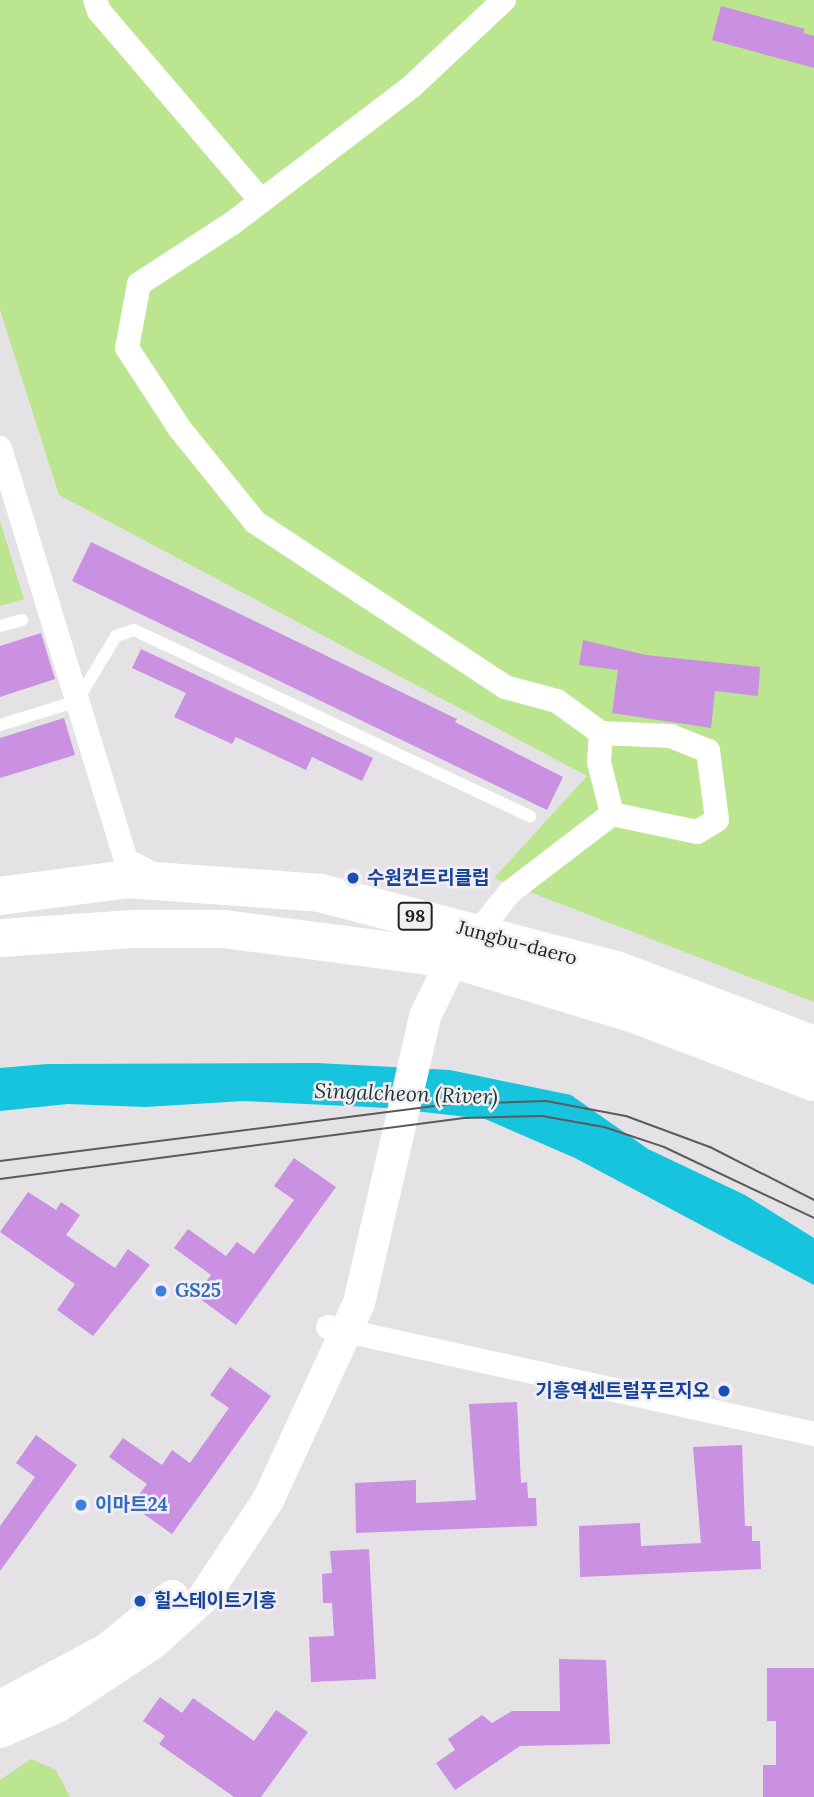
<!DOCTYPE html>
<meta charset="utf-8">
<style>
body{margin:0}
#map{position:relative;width:814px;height:1797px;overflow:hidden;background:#e4e2e5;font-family:Lora,"Noto Sans KR",serif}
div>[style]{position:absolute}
.green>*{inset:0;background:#bce58f}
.water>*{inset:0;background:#16c5dd}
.building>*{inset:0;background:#ca90e1}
.service>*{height:12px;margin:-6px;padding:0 6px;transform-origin:6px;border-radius:6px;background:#fff}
.minor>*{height:24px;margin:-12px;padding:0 12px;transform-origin:12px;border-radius:12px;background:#fff}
.tertiary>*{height:32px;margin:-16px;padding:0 16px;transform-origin:16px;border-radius:16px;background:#fff}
.primary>*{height:38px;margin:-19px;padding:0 19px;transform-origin:19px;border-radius:19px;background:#fff}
.tram>*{height:2px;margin:-1px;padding:0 1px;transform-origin:1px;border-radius:1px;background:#5c5a5c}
.dots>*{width:19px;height:19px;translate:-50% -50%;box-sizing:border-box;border:4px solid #f2eff2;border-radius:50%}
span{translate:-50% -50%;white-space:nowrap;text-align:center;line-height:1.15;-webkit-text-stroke:5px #f2eff2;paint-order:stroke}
.shield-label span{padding:2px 5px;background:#f2eff2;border:2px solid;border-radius:5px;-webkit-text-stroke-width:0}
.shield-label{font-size:18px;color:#232223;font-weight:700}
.transit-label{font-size:19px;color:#164399;font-weight:700}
.left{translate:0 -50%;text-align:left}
.right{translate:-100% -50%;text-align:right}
.street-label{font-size:19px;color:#232223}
.shop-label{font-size:19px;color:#366cbe;font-weight:700}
.water-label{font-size:21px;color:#1d363a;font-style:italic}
</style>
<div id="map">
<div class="green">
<div style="clip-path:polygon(0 0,814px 0,814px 1002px,494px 878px,587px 776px,59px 495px,0 310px)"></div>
<div style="clip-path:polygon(0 521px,24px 599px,0 606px)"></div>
<div style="clip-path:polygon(31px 1759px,56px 1770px,70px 1797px,0 1797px,0 1780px)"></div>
</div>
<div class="water">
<div style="clip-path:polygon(317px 1063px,450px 1070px,571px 1095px,648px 1149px,745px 1195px,814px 1238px,814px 1285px,575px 1158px,485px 1119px,388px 1108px,244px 1101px,145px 1107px,68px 1104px,0 1111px,0 1068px,47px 1064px)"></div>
</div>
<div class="building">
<div style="clip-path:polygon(721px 6px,805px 29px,803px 33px,814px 36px,814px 68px,712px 40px)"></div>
<div style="clip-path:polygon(91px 542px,457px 719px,455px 722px,563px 777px,547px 810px,72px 581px)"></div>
<div style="clip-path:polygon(41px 633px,55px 679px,0 697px,0 646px)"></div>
<div style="clip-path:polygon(583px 640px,646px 655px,760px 667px,758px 696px,715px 691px,711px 728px,612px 713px,618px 670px,579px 665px)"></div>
<div style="clip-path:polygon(141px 649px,373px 758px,362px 781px,312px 757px,306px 770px,236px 737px,232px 744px,174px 717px,186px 693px,132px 668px)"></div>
<div style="clip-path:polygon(64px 718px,75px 755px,0 778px,0 738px)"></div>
<div style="clip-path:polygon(294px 1158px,336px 1187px,236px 1325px,196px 1296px,211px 1275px,174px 1248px,188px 1229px,226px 1256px,237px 1242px,254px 1254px,294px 1200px,274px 1186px)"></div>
<div style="clip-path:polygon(28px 1192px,56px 1210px,61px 1202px,80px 1215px,66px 1235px,115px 1268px,128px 1249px,150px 1265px,93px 1336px,57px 1310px,75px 1284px,0 1232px)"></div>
<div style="clip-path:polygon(230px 1367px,271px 1396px,172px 1534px,131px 1505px,147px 1484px,109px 1457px,123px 1438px,162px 1465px,172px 1450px,190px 1463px,229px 1408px,210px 1395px)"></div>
<div style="clip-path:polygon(517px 1402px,521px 1483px,527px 1482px,528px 1498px,536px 1498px,537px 1526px,356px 1533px,355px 1483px,416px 1480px,416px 1503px,476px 1500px,469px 1404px)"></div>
<div style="clip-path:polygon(36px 1435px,77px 1465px,0 1571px,0 1526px,35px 1477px,16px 1463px)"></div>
<div style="clip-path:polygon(742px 1445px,745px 1526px,752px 1526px,752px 1541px,760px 1541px,761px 1569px,580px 1577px,579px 1526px,640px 1523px,641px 1546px,701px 1543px,693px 1447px)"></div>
<div style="clip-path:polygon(369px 1549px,376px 1679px,311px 1682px,309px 1637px,334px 1636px,332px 1603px,323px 1603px,322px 1574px,332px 1573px,330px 1551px)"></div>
<div style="clip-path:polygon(559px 1659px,606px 1660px,610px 1744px,520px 1746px,455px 1790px,436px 1763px,455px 1750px,448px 1739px,482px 1715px,492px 1723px,512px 1711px,560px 1711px)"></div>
<div style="clip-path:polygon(767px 1668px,814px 1668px,814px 1797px,763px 1797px,763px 1765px,776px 1765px,776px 1721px,767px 1721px)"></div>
<div style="clip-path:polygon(160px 1697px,182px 1713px,193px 1698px,254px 1741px,276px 1710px,308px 1732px,261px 1797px,234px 1797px,159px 1744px,165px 1736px,143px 1721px)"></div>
</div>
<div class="service">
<div style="left:0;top:626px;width:23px;rotate:-15deg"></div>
<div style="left:0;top:725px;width:81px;rotate:-17.3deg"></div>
<div style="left:77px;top:701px;width:76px;rotate:-59deg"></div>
<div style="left:116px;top:636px;width:19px;rotate:-18deg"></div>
<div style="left:134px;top:630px;width:438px;rotate:25.2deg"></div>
</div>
<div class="minor">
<div style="left:95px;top:0;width:12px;rotate:70deg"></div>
<div style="left:99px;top:11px;width:250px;rotate:49.5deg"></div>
<div style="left:504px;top:0;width:127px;rotate:136.9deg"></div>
<div style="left:411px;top:87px;width:226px;rotate:142.7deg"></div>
<div style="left:231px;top:224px;width:110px;rotate:146.9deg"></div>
<div style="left:139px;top:284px;width:65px;rotate:100.6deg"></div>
<div style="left:127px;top:348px;width:97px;rotate:56.8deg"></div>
<div style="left:180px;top:429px;width:119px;rotate:51.1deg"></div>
<div style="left:255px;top:522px;width:300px;rotate:33.4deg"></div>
<div style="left:505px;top:687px;width:54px;rotate:15.1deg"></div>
<div style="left:557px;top:701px;width:54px;rotate:36deg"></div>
<div style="left:0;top:448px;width:431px;rotate:73deg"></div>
<div style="left:126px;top:860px;width:34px;rotate:28deg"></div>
<div style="left:478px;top:932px;width:51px;rotate:-51.3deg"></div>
<div style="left:510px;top:892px;width:128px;rotate:-37.4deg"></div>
<div style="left:612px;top:814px;width:87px;rotate:12deg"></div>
<div style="left:697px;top:832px;width:23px;rotate:-31deg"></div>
<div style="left:717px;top:820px;width:70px;rotate:-97.4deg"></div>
<div style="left:708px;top:751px;width:40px;rotate:-158deg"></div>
<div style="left:671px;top:736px;width:70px;rotate:-177.5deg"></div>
<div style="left:601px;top:733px;width:29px;rotate:94deg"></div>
<div style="left:599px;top:762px;width:54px;rotate:76deg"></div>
<div style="left:328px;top:1327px;width:498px;rotate:12.4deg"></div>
</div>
<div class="tertiary">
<div style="left:0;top:1706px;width:121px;rotate:-28deg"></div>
<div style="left:107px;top:1649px;width:84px;rotate:-39.2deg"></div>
<div style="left:0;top:1732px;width:62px;rotate:-23.7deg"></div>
<div style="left:57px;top:1707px;width:114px;rotate:-33.6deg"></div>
<div style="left:152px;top:1644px;width:69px;rotate:-42deg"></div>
<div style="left:203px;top:1598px;width:118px;rotate:-56.4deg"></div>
<div style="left:268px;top:1500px;width:217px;rotate:-65.2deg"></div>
<div style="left:359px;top:1303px;width:294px;rotate:-77deg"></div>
<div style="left:425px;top:1016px;width:64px;rotate:-63.8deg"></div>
<div style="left:453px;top:959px;width:21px;rotate:-49deg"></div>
</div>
<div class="primary">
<div style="left:0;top:896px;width:128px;rotate:-7.6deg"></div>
<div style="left:127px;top:879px;width:194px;rotate:4.1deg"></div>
<div style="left:320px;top:893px;width:306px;rotate:14.6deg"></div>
<div style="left:616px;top:970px;width:212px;rotate:20.7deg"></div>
<div style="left:0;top:938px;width:133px;rotate:-3.9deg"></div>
<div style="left:133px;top:929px;width:91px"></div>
<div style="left:224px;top:929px;width:231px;rotate:7.5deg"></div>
<div style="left:453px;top:959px;width:189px;rotate:16.9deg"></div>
<div style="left:634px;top:1014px;width:192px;rotate:20.7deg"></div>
</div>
<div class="tram">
<div style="left:0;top:1161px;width:456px;rotate:-7.2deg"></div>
<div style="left:452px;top:1104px;width:94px;rotate:-1.8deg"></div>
<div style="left:546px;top:1101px;width:81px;rotate:10.6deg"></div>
<div style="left:626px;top:1116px;width:90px;rotate:20.3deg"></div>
<div style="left:710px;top:1147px;width:117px;rotate:27deg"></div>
<div style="left:0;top:1179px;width:468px;rotate:-7.5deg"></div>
<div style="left:464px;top:1118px;width:78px;rotate:-1.5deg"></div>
<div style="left:542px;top:1116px;width:63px;rotate:10.1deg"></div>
<div style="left:604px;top:1127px;width:63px;rotate:18.4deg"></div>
<div style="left:664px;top:1147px;width:166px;rotate:25.3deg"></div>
</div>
<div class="dots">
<div style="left:353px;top:878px;background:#1a4fb4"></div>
<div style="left:161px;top:1291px;background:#3f7fe0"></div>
<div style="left:724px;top:1391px;background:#1a4fb4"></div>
<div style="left:81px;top:1505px;background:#3f7fe0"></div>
<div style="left:140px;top:1601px;background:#1a4fb4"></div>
</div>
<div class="shield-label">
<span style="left:415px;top:916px">98</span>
</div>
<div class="transit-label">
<span class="left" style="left:367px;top:878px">수원컨트리클럽</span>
<span class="right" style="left:710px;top:1391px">기흥역센트럴푸르지오</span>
<span class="left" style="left:154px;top:1601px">힐스테이트기흥</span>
</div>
<div class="street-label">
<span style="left:517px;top:943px;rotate:15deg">Jungbu-daero</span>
</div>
<div class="shop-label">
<span class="left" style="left:175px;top:1291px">GS25</span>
<span class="left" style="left:95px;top:1505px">이마트24</span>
</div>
<div class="water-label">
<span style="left:406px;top:1094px;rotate:2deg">Singalcheon (River)</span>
</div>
</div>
